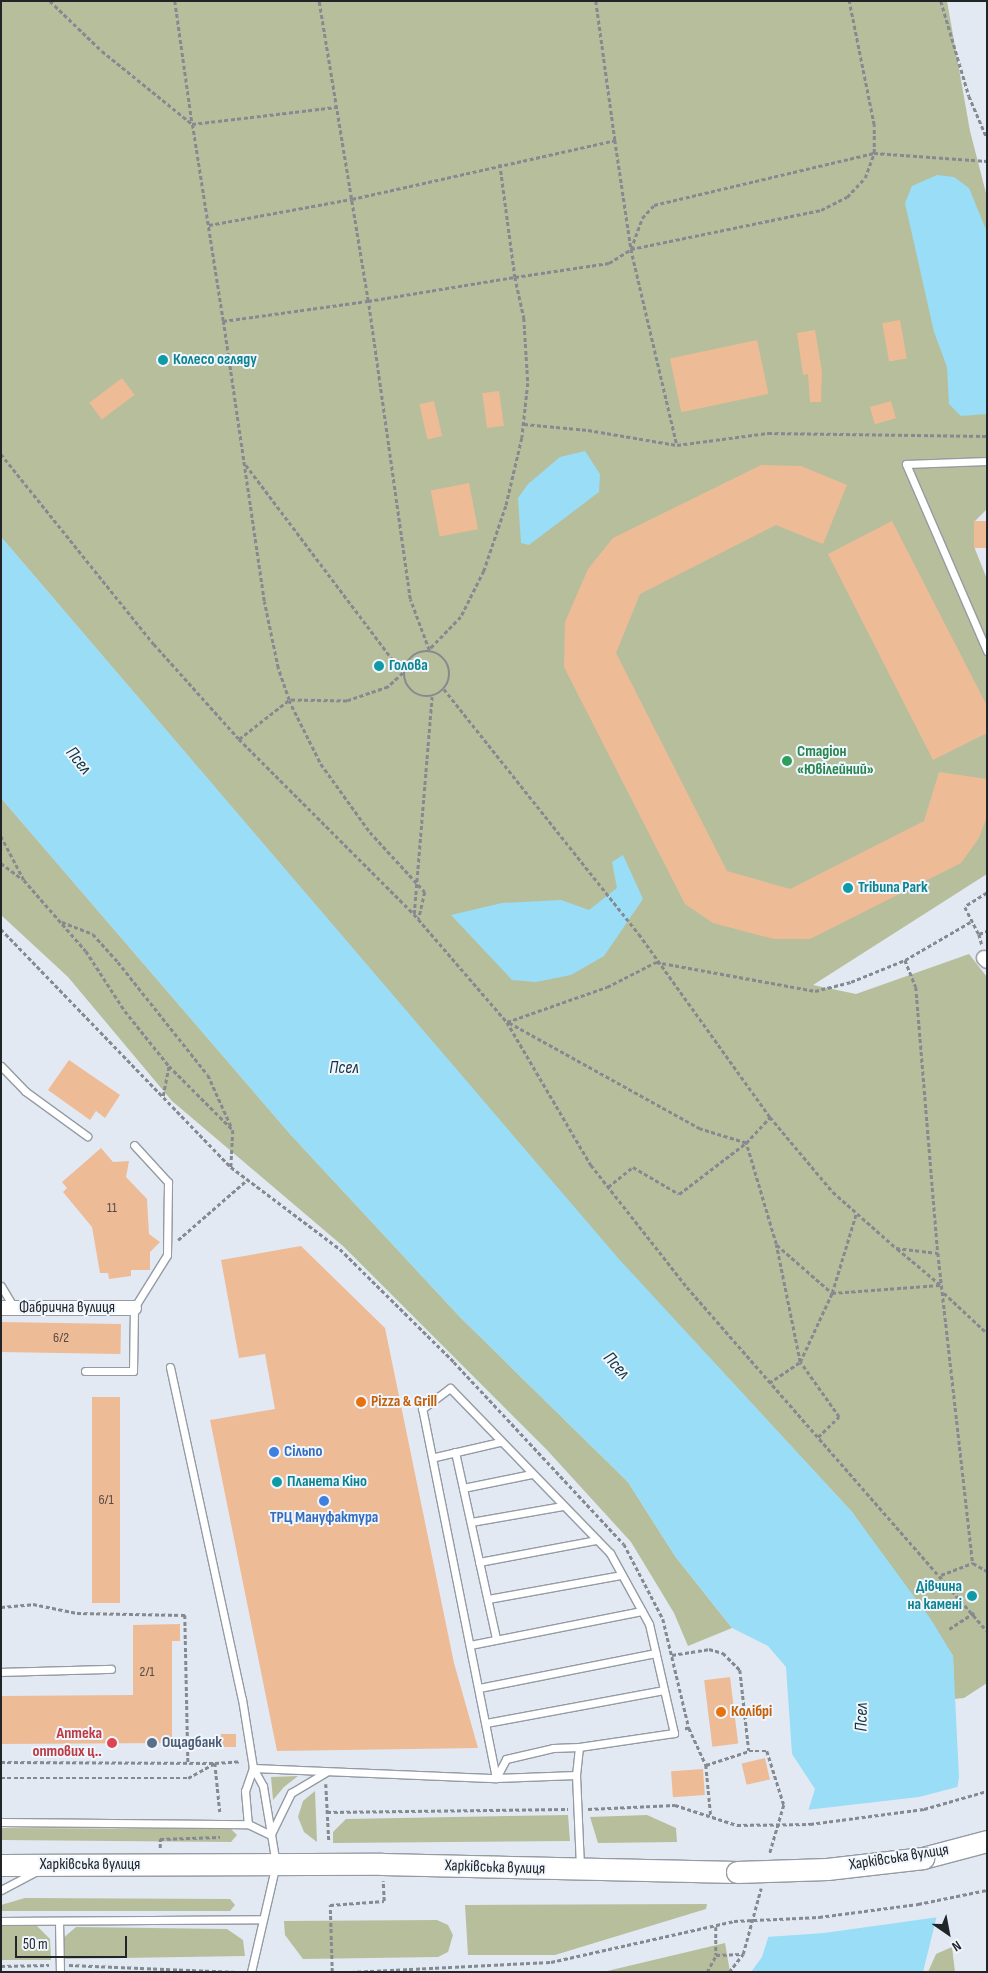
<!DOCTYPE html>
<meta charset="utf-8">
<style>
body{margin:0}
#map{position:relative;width:988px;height:1973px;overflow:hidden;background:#e2e9f3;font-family:"Sofia Sans Condensed",sans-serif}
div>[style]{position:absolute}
.green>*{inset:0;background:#b7be9c}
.water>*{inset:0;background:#99ddf6}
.pier>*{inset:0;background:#e2e9f3}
.building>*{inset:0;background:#eebb97;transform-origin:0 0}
.path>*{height:2.5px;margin-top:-1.25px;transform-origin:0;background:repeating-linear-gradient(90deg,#858a90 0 4px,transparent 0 6.5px)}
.path>.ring{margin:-1.25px;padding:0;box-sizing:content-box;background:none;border:2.5px solid #858a90;border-radius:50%}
.roads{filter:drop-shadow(1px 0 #949ba3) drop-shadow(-1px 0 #949ba3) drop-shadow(0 1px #949ba3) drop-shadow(0 -1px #949ba3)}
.lane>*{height:7px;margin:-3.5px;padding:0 3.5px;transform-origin:3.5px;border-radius:3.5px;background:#fff}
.street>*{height:14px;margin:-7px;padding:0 7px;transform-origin:7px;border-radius:7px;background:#fff}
.primary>*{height:21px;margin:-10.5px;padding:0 10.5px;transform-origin:10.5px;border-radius:10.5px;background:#fff}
.path-bridge>*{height:2.5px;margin-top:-1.25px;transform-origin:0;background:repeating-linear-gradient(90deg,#858a90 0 4px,transparent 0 6.5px)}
.bridges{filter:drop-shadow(1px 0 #949ba3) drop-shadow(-1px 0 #949ba3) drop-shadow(0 1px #949ba3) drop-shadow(0 -1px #949ba3)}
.primary-bridge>*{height:21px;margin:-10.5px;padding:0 10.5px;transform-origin:10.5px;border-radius:10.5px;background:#fff}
.dots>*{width:14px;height:14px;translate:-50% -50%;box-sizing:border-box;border:2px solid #f0f6fe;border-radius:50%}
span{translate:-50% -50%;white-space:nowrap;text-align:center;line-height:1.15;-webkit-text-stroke:4px #f0f6fe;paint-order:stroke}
.number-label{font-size:14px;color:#554a44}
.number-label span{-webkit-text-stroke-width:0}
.culture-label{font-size:16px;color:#0d838f;font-weight:700}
.left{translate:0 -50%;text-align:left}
.right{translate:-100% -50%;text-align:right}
.leisure-label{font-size:16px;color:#27864d;font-weight:700}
.street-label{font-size:16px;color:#222528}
.food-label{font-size:16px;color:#c56008;font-weight:700}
.shop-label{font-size:16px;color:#366cbe;font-weight:700}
.health-label{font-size:16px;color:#be3a42;font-weight:700}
.service-label{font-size:16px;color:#4e5e75;font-weight:700}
.water-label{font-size:18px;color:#11313c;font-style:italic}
.frame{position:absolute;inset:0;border:2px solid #222528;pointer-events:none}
.north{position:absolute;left:923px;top:1908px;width:50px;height:50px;-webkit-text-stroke:4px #f0f6fe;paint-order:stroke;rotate:147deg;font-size:14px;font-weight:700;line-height:20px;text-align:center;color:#222528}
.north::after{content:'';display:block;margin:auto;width:18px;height:22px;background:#222528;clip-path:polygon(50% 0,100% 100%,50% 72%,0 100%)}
.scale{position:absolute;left:15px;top:1936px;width:112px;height:22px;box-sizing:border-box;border:2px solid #222528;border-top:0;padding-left:6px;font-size:15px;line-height:18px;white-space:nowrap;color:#222528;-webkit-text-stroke:4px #f0f6fe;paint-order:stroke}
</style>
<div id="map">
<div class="green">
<div style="clip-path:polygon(1px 1px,947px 1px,970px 131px,987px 197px,987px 509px,974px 522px,975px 549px,987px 579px,987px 874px,813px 985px,856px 994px,969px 954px,987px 977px,987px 1683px,964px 1698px,954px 1699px,953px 1656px,852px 1512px,618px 1259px,1px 537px)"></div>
<div style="clip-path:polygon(1px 798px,291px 1135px,460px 1317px,628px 1482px,675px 1556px,732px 1628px,688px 1646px,674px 1613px,631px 1542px,547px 1450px,344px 1247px,172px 1101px,68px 977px,1px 915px)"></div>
<div style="clip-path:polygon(298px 1776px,284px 1787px,273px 1800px,271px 1777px)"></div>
<div style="clip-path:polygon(315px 1791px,317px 1842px,304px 1832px,298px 1817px,303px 1801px)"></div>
<div style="clip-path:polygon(568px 1815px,570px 1841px,333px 1843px,333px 1832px,346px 1819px)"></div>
<div style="clip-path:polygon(647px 1815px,676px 1828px,677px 1842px,598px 1843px,590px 1817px)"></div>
<div style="clip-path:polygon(1px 1828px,231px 1829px,237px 1835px,231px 1842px,1px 1840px)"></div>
<div style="clip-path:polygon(25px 1898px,230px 1899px,235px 1905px,230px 1911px,1px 1911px,1px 1905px)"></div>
<div style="clip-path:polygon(707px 1904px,706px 1909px,555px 1955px,468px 1955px,465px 1905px)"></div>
<div style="clip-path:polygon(437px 1920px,448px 1925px,453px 1935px,448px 1952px,438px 1957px,303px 1959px,285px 1935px,284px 1921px)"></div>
<div style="clip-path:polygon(2px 1925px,37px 1926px,50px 1939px,51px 1960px,1px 1960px)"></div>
<div style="clip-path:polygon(76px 1927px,227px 1929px,243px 1940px,245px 1956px,60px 1959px,62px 1939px)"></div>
<div style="clip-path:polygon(725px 1943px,730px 1972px,603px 1972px)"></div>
<div style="clip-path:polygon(952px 1947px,955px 1972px,928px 1972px,936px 1954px)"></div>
</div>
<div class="water">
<div style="clip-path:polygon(937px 175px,954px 177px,969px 188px,987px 232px,987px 414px,961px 416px,949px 404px,947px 367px,934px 332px,905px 203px,912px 186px)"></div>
<div style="clip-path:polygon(585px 451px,600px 474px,599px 492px,529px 545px,521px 543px,518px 498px,528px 484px,560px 457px)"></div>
<div style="clip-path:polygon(1px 537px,618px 1258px,852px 1512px,932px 1621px,953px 1656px,959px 1777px,938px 1911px,923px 1972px,751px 1972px,762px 1957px,815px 1789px,792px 1754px,786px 1667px,768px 1646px,732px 1628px,675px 1556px,628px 1482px,460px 1317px,291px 1135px,1px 798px)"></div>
<div style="clip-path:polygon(623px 855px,643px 899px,604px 956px,571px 975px,536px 982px,512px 980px,451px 915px,502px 903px,561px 900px,589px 910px,617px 888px,612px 862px)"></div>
</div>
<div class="pier">
<div style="clip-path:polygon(961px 1786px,939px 1917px,824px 1933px,766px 1937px,806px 1810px,919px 1797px)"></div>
</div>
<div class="building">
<div style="left:900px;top:320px;width:39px;height:18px;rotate:80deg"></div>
<div style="clip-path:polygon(815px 330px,822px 372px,821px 402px,810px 402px,808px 374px,803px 375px,797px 333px)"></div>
<div style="left:757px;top:340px;width:55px;height:89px;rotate:78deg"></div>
<div style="left:122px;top:378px;width:21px;height:41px;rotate:53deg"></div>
<div style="left:499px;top:391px;width:35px;height:17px;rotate:82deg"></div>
<div style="left:434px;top:401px;width:36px;height:15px;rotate:77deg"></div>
<div style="left:891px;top:401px;width:18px;height:22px;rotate:74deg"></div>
<div style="clip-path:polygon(761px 465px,801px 466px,847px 485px,823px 544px,776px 525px,640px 594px,616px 653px,727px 871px,790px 889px,924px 821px,939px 772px,987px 779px,987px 816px,979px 838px,961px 863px,810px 939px,774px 939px,713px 923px,685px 904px,564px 667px,565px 622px,588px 569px,613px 538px)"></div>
<div style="left:469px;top:483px;width:47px;height:39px;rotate:79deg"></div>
<div style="clip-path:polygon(892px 521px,987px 706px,987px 733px,933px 760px,828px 554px)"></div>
<div style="left:987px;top:521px;width:27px;height:13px;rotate:90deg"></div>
<div style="clip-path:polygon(69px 1060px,120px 1095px,105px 1118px,96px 1111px,90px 1120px,48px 1090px)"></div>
<div style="clip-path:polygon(101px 1148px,113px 1162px,129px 1161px,126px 1177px,147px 1199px,149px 1234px,160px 1242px,150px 1252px,150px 1270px,131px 1270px,131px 1276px,109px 1279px,108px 1273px,100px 1273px,92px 1227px,63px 1192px,67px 1188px,62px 1182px)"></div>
<div style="clip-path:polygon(301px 1246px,385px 1328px,454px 1663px,478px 1748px,277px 1751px,210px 1420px,275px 1409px,265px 1354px,239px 1358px,221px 1260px)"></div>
<div style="left:1px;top:1322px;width:120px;height:30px;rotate:1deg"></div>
<div style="left:92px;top:1397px;width:28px;height:206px"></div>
<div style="clip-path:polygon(180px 1624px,180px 1641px,172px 1641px,172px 1743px,1px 1744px,1px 1696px,133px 1695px,133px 1625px)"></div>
<div style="left:730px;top:1677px;width:67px;height:26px;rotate:83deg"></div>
<div style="left:236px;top:1734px;width:13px;height:15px;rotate:90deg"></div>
<div style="left:765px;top:1758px;width:22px;height:24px;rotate:77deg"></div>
<div style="left:703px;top:1769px;width:26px;height:32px;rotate:86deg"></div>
</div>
<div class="path">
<div style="left:50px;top:1px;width:72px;rotate:43.9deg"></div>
<div style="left:102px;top:51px;width:116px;rotate:39deg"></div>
<div style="left:175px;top:1px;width:122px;rotate:82deg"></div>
<div style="left:596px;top:1px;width:140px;rotate:82.2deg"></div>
<div style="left:941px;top:1px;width:99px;rotate:73.6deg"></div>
<div style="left:969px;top:96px;width:46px;rotate:66.8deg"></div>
<div style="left:500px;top:164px;width:114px;rotate:82.4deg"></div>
<div style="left:515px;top:277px;width:95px;rotate:-8.5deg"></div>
<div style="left:609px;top:263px;width:26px;rotate:-32deg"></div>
<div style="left:631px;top:249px;width:33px;rotate:-70deg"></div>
<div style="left:642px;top:218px;width:18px;rotate:-47deg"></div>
<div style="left:654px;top:205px;width:226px;rotate:-13.3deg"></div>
<div style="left:874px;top:153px;width:113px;rotate:4deg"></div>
<div style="left:209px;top:225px;width:145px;rotate:-10.3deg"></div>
<div style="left:352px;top:199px;width:270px;rotate:-12.6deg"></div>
<div style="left:615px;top:140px;width:110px;rotate:81.6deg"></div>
<div style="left:631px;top:249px;width:201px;rotate:76.8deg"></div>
<div style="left:631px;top:249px;width:194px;rotate:-11.6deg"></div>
<div style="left:821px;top:210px;width:29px;rotate:-27deg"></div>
<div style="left:847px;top:197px;width:26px;rotate:-47deg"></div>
<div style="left:865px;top:178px;width:27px;rotate:-70deg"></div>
<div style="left:874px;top:153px;width:28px;rotate:-90deg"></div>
<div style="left:874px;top:125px;width:126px;rotate:-101.4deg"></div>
<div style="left:223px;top:321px;width:199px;rotate:-98.9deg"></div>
<div style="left:192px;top:124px;width:145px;rotate:-6.7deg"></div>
<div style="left:524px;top:424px;width:64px;rotate:5.4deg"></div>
<div style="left:588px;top:430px;width:90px;rotate:9.6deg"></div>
<div style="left:677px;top:445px;width:92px;rotate:-7.5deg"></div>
<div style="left:768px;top:433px;width:219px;rotate:0.8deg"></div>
<div style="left:1px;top:454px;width:244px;rotate:51.2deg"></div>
<div style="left:154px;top:644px;width:127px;rotate:48.2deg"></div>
<div style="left:239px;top:739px;width:247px;rotate:45deg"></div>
<div style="left:414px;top:914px;width:143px;rotate:49.3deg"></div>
<div style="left:507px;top:1022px;width:166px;rotate:59.6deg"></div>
<div style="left:591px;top:1165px;width:155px;rotate:51.8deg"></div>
<div style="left:687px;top:1287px;width:456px;rotate:48.9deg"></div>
<div style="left:246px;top:465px;width:261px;rotate:53deg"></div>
<div style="left:403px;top:673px;width:21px;rotate:137deg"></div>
<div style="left:388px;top:687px;width:43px;rotate:161.1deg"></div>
<div style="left:347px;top:701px;width:58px;rotate:-179deg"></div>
<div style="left:289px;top:700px;width:34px;rotate:-109deg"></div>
<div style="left:278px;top:668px;width:68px;rotate:-101.8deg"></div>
<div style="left:264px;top:601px;width:283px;rotate:-98.3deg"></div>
<div style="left:223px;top:321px;width:146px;rotate:-7.9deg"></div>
<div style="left:368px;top:301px;width:149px;rotate:-9.3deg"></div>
<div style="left:515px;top:277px;width:42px;rotate:77.6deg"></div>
<div style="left:524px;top:318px;width:65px;rotate:86.5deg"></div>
<div style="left:528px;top:383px;width:55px;rotate:96.2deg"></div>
<div style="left:522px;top:438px;width:70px;rotate:103.2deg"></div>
<div style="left:506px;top:506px;width:69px;rotate:108.7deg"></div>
<div style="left:484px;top:571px;width:51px;rotate:116.6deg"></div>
<div style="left:461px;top:617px;width:46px;rotate:134.1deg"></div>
<div style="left:429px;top:650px;width:54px;rotate:-110.4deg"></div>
<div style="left:410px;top:599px;width:301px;rotate:-98deg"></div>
<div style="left:368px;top:301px;width:304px;rotate:-99.3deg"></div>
<div class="ring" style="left:404px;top:651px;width:43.5px;height:43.5px"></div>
<div style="left:444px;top:689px;width:313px;rotate:51.5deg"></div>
<div style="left:639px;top:934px;width:225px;rotate:54.4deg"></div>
<div style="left:770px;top:1117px;width:98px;rotate:50deg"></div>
<div style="left:833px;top:1192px;width:84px;rotate:41.6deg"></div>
<div style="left:896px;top:1248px;width:42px;rotate:6.8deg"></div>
<div style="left:938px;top:1253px;width:312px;rotate:83.6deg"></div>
<div style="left:239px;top:739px;width:63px;rotate:-38deg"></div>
<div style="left:289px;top:700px;width:72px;rotate:63.4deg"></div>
<div style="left:321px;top:764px;width:84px;rotate:54.2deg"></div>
<div style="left:370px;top:832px;width:81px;rotate:47.5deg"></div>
<div style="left:425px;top:892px;width:28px;rotate:103deg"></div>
<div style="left:1px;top:836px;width:50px;rotate:62.4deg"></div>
<div style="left:24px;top:880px;width:94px;rotate:48.9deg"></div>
<div style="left:86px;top:951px;width:72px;rotate:57deg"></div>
<div style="left:125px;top:1011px;width:70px;rotate:51.3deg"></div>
<div style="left:169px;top:1066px;width:91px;rotate:45deg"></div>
<div style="left:233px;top:1130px;width:37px;rotate:93deg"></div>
<div style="left:1px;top:863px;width:26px;rotate:37deg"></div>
<div style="left:987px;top:893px;width:26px;rotate:148deg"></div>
<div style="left:965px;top:907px;width:30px;rotate:63deg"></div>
<div style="left:979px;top:934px;width:9px;rotate:-21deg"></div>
<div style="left:414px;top:914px;width:218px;rotate:-85.3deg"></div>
<div style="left:62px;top:922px;width:33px;rotate:21deg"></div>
<div style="left:93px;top:934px;width:38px;rotate:48deg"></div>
<div style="left:118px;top:962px;width:144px;rotate:51.5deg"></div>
<div style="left:208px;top:1075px;width:56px;rotate:65.7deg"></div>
<div style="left:1px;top:929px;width:331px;rotate:46deg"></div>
<div style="left:231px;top:1167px;width:136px;rotate:37deg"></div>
<div style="left:340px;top:1249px;width:161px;rotate:44.7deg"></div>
<div style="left:454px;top:1362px;width:249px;rotate:47deg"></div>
<div style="left:624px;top:1544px;width:85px;rotate:62.5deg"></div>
<div style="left:663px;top:1619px;width:112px;rotate:76.6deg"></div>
<div style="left:689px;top:1728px;width:5px;rotate:169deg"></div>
<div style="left:979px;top:934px;width:11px;rotate:75deg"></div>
<div style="left:905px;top:960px;width:29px;rotate:68deg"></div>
<div style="left:916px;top:987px;width:267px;rotate:85.3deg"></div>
<div style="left:163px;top:1096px;width:31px;rotate:-79deg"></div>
<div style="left:608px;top:1187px;width:32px;rotate:-39deg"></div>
<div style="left:633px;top:1167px;width:53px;rotate:30.4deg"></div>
<div style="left:679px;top:1194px;width:84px;rotate:-37.3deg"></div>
<div style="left:746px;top:1143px;width:35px;rotate:-47deg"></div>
<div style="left:178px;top:1240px;width:93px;rotate:-41.1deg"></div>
<div style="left:777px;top:1245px;width:73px;rotate:41.1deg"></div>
<div style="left:832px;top:1293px;width:83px;rotate:-73.1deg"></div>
<div style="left:944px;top:1293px;width:59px;rotate:42.9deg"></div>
<div style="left:769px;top:1383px;width:37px;rotate:-34deg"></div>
<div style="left:800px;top:1362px;width:76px;rotate:-65.1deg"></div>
<div style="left:832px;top:1293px;width:108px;rotate:-4.2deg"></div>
<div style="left:940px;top:1285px;width:56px;rotate:-140.1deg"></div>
<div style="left:818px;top:1437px;width:29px;rotate:-44deg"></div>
<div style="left:839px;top:1417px;width:67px;rotate:-125.3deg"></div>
<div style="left:800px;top:1362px;width:120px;rotate:-101.5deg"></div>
<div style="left:776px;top:1244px;width:105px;rotate:-106.5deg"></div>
<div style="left:746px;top:1143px;width:48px;rotate:-163.1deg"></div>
<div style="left:700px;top:1129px;width:221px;rotate:-151deg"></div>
<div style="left:507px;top:1022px;width:106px;rotate:-19.3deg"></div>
<div style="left:607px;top:987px;width:55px;rotate:-27deg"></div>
<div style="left:656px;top:962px;width:162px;rotate:10.3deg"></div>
<div style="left:815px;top:991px;width:37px;rotate:-14deg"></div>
<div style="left:851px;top:982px;width:58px;rotate:-22.2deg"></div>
<div style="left:905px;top:960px;width:78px;rotate:-30.2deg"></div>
<div style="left:973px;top:1563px;width:16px;rotate:30deg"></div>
<div style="left:941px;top:1575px;width:34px;rotate:-21deg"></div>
<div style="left:1px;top:1607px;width:32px;rotate:-5deg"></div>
<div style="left:33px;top:1604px;width:45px;rotate:11.6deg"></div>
<div style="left:77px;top:1613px;width:108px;rotate:1.1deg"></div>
<div style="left:185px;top:1615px;width:147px;rotate:88.8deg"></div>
<div style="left:949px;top:1629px;width:30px;rotate:-33deg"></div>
<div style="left:672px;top:1655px;width:37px;rotate:-9deg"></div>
<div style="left:709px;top:1649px;width:15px;rotate:16deg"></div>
<div style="left:723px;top:1653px;width:24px;rotate:45deg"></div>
<div style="left:740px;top:1670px;width:81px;rotate:83.7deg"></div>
<div style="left:689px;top:1728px;width:41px;rotate:65.3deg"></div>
<div style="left:706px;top:1765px;width:52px;rotate:84.5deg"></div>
<div style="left:1px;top:1762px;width:214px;rotate:0.3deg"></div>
<div style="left:215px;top:1763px;width:49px;rotate:84.2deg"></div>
<div style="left:706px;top:1765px;width:45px;rotate:-18deg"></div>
<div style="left:749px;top:1751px;width:18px"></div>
<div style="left:767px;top:1751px;width:57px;rotate:72.5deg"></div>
<div style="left:784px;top:1805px;width:50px;rotate:106.3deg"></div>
<div style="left:1px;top:1778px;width:187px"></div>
<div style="left:188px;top:1778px;width:31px;rotate:-29deg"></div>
<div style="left:215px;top:1763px;width:26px;rotate:-4deg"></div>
<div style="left:326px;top:1784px;width:58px;rotate:87deg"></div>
<div style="left:588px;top:1809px;width:87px;rotate:-2.6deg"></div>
<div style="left:675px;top:1805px;width:65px;rotate:17.9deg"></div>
<div style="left:327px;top:1812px;width:241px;rotate:-0.7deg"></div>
<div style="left:160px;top:1848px;width:9px;rotate:-90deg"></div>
<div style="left:160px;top:1839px;width:60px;rotate:-1.9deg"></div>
<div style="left:716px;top:1927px;width:28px;rotate:90deg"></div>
<div style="left:716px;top:1955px;width:26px;rotate:-2deg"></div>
<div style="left:69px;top:1965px;width:169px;rotate:2.4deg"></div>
<div style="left:1px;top:1966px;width:48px;rotate:-1.2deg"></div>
<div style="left:332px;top:1972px;width:67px;rotate:-91.7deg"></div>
<div style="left:330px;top:1905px;width:54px;rotate:-4.2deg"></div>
<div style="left:384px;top:1901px;width:20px;rotate:-93deg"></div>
<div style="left:351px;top:1972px;width:200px;rotate:-2.9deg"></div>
<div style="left:551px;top:1962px;width:188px;rotate:-12.6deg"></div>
<div style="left:707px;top:1972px;width:19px;rotate:-62deg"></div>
<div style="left:729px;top:1972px;width:23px;rotate:-52deg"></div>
<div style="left:743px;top:1954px;width:68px;rotate:-74.7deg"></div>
</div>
<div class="roads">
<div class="lane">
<div style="left:987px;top:461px;width:81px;rotate:177.9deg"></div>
<div style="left:906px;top:464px;width:204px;rotate:66.6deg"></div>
<div style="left:1px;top:1066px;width:35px;rotate:46deg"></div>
<div style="left:25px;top:1091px;width:77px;rotate:36deg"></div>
<div style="left:1px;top:1286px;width:26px;rotate:59deg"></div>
<div style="left:170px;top:1367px;width:340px;rotate:77.8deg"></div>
<div style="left:242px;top:1699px;width:70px;rotate:80.9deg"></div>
<div style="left:253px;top:1768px;width:24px;rotate:109deg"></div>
<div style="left:245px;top:1791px;width:33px;rotate:85deg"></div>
<div style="left:85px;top:1371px;width:48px"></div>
<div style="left:133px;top:1371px;width:63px;rotate:-89.1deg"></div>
<div style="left:134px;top:1308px;width:62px;rotate:-58.1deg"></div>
<div style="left:167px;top:1255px;width:73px;rotate:-89.2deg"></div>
<div style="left:168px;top:1182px;width:50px;rotate:-132.6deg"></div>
<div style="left:455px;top:1452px;width:191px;rotate:77.6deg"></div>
<div style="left:435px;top:1457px;width:67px;rotate:-13deg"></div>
<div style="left:463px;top:1488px;width:70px;rotate:-11.5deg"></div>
<div style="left:471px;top:1522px;width:93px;rotate:-9.9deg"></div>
<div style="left:479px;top:1562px;width:120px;rotate:-10.6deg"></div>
<div style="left:488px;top:1599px;width:136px;rotate:-10.2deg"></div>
<div style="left:470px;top:1645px;width:175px;rotate:-11.2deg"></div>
<div style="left:1px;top:1672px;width:110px;rotate:-1.6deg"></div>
<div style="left:479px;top:1688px;width:180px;rotate:-11.2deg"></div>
<div style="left:486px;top:1723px;width:181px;rotate:-10.5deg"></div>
<div style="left:253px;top:1768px;width:243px;rotate:2.4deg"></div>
<div style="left:496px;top:1778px;width:21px;rotate:-62deg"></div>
<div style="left:506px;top:1759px;width:48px;rotate:-13.2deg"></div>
<div style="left:553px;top:1748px;width:26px;rotate:-2deg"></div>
<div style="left:579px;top:1747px;width:28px;rotate:96deg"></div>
<div style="left:576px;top:1775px;width:91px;rotate:87.5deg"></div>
<div style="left:576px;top:1775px;width:80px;rotate:177.9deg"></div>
<div style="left:496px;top:1778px;width:376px;rotate:-101.3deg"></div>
<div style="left:422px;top:1409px;width:35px;rotate:-37deg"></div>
<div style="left:450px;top:1388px;width:230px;rotate:45.9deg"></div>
<div style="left:610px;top:1553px;width:81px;rotate:61.2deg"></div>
<div style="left:649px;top:1624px;width:112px;rotate:77.1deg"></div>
<div style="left:674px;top:1733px;width:96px;rotate:171.6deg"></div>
<div style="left:1px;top:1822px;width:247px;rotate:0.5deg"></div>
<div style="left:248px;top:1824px;width:25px;rotate:26deg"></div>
<div style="left:271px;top:1834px;width:46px;rotate:-64deg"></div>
<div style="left:291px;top:1793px;width:41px;rotate:-31deg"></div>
<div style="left:1px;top:1890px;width:41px;rotate:-27.8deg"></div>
<div style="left:1px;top:1921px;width:261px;rotate:-0.4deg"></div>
<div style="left:59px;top:1921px;width:51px;rotate:88.9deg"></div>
<div style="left:251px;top:1972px;width:111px;rotate:-77deg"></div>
<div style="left:276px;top:1864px;width:79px;rotate:-99.5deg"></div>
<div style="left:263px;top:1786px;width:21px;rotate:-119deg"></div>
</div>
<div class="street">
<div style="left:984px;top:958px;width:4px;rotate:45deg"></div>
<div style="left:1px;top:1308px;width:133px"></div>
</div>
<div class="primary">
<div style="left:923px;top:1858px;width:66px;rotate:-14.9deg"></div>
<div style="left:1px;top:1865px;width:381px;rotate:-0.2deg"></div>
<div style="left:382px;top:1864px;width:355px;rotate:1.3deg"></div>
</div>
</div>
<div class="path-bridge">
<div style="left:737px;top:1825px;width:73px;rotate:-0.8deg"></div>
<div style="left:810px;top:1824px;width:115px;rotate:-7.5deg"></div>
<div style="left:924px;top:1809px;width:66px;rotate:-15.9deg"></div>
<div style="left:734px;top:1921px;width:85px;rotate:-2.7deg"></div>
<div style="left:819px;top:1917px;width:100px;rotate:-7.5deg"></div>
<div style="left:918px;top:1904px;width:70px;rotate:-11.5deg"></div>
</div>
<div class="bridges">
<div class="primary-bridge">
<div style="left:737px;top:1872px;width:90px;rotate:-1.9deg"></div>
<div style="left:827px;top:1869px;width:97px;rotate:-6.5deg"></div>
</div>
</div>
<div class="dots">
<div style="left:163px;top:360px;background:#0f9aa8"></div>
<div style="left:379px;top:666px;background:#0f9aa8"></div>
<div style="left:787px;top:761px;background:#2e9e5b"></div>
<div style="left:848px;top:888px;background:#0f9aa8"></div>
<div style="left:361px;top:1402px;background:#e8710a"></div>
<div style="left:274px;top:1452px;background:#3f7fe0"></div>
<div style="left:277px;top:1482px;background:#0f9aa8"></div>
<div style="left:324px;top:1501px;background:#3f7fe0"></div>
<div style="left:972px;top:1596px;background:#0f9aa8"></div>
<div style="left:721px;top:1712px;background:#e8710a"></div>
<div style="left:112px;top:1743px;background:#e0444e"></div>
<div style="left:152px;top:1743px;background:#5c6f8a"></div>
</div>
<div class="number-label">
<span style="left:112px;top:1208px">11</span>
<span style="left:61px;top:1338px">6/2</span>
<span style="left:106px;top:1500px">6/1</span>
<span style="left:147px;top:1672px">2/1</span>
</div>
<div class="culture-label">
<span class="left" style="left:173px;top:360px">Колесо огляду</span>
<span class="left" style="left:389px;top:666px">Голова</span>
<span class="left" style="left:858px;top:888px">Tribuna Park</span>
<span class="left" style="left:287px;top:1482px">Планета Кіно</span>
<span class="right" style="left:962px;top:1596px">Дівчина<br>на камені</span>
</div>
<div class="leisure-label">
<span class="left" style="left:797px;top:761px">Стадіон<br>«Ювілейний»</span>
</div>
<div class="street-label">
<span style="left:67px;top:1308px">Фабрична вулиця</span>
<span style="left:899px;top:1858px;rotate:-9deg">Харківська вулиця</span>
<span style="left:90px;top:1865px">Харківська вулиця</span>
<span style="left:495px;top:1868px;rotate:2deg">Харківська вулиця</span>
</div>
<div class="food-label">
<span class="left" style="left:371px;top:1402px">Pizza &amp; Grill</span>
<span class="left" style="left:731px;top:1712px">Колібрі</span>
</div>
<div class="shop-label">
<span class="left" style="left:284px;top:1452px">Сільпо</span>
<span style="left:324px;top:1518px">ТРЦ Мануфактура</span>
</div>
<div class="health-label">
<span class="right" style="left:102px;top:1743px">Аптека<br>оптових ц..</span>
</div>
<div class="service-label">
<span class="left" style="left:162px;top:1743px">Ощадбанк</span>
</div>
<div class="water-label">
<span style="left:78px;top:761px;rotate:51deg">Псел</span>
<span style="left:344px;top:1068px">Псел</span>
<span style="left:616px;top:1366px;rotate:48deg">Псел</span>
<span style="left:862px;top:1717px;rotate:-89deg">Псел</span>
</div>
<div class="frame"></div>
<div class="north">N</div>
<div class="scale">50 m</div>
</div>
